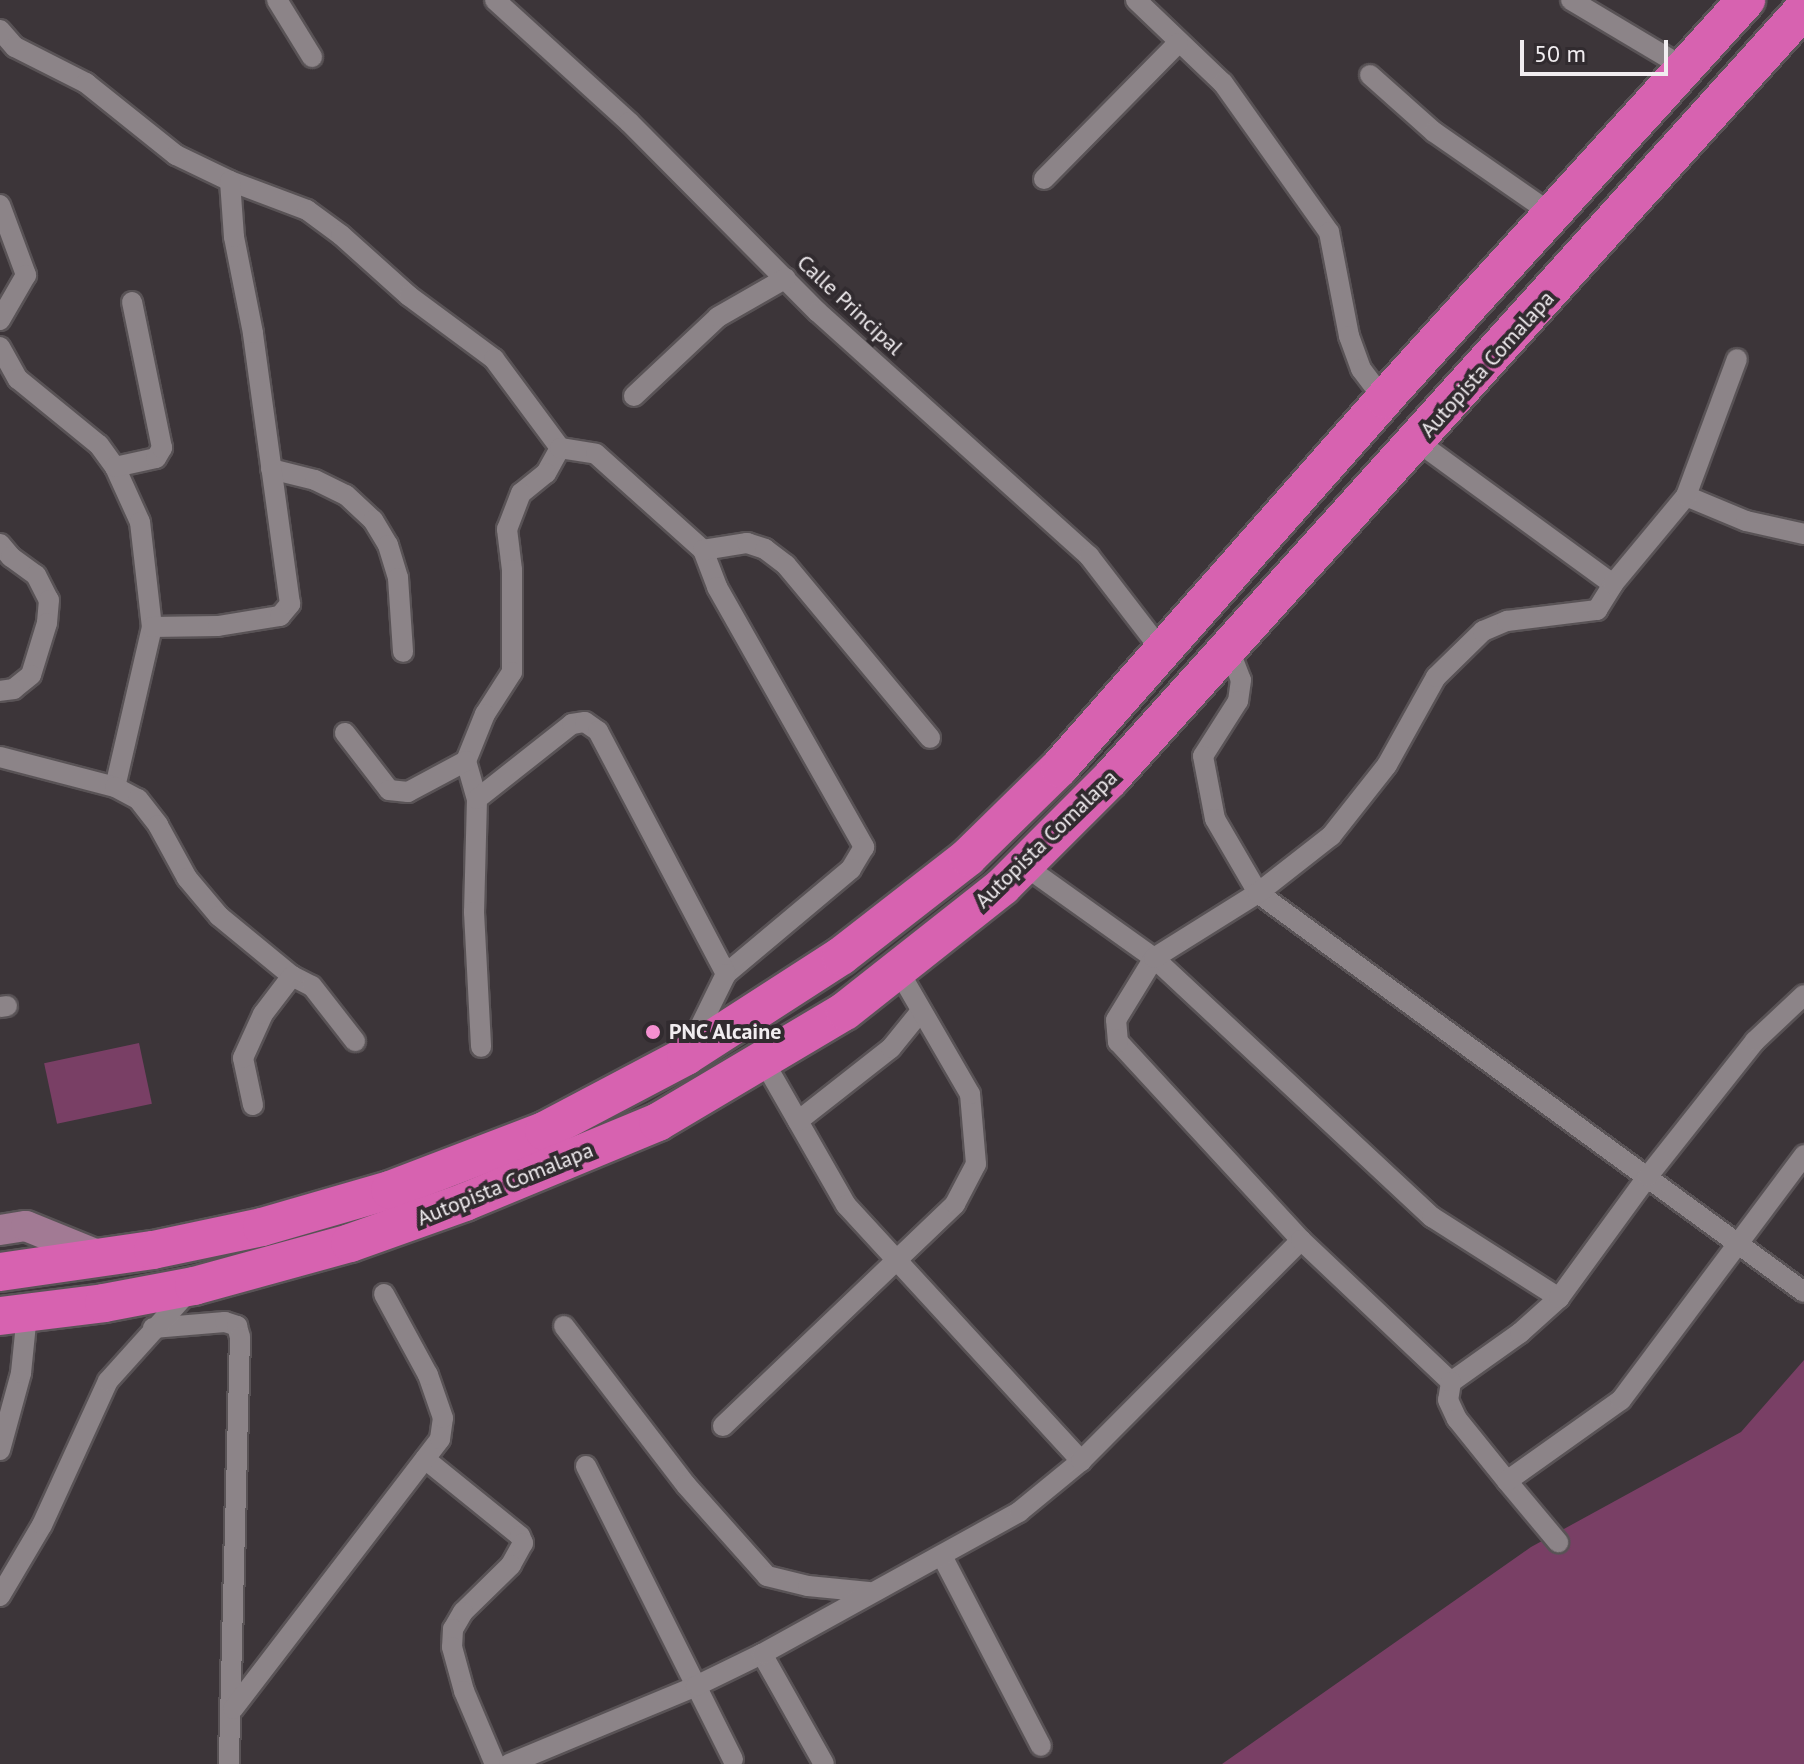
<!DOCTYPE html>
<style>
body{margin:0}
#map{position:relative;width:1804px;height:1764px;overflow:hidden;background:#3c3539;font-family:"PT Sans",sans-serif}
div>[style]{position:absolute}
.green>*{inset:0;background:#793f65;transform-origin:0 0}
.roads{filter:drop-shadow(2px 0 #595356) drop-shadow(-2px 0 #595356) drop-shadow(0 2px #595356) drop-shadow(0 -2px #595356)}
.street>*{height:20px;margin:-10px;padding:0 10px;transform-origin:10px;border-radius:10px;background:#8c8488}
.secondary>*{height:30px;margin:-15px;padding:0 15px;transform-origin:15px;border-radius:15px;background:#a27a94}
.highway>*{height:38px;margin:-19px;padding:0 19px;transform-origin:19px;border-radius:19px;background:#d762b0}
.dots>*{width:22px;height:22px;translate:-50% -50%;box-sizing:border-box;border:4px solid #312b2f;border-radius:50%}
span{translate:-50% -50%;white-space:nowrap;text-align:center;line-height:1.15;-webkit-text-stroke:8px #312b2f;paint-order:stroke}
.street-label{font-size:22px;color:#f1edf0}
.poi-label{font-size:22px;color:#f1edf0;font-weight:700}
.left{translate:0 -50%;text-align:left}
.scale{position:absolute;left:1520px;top:40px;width:148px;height:36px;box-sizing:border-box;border:4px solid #f1edf0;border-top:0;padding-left:10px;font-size:24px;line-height:28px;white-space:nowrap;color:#f1edf0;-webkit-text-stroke:6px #312b2f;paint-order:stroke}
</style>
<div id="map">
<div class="green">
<div style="left:139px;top:1043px;width:62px;height:97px;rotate:78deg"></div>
<div style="clip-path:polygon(1804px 1360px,1804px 1764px,1222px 1764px,1531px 1547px,1741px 1432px)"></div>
</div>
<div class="roads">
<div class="street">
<div style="left:277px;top:0;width:67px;rotate:58.4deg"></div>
<div style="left:495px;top:0;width:181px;rotate:42.3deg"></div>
<div style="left:629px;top:122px;width:268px;rotate:45.2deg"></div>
<div style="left:818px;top:312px;width:365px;rotate:42deg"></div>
<div style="left:1089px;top:556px;width:121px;rotate:52.4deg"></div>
<div style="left:1136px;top:0;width:120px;rotate:43.7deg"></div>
<div style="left:1223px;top:83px;width:183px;rotate:54.6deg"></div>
<div style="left:1329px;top:232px;width:106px;rotate:79.1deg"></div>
<div style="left:1349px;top:336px;width:35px;rotate:70deg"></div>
<div style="left:1361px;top:369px;width:38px;rotate:53deg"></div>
<div style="left:1571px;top:0;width:133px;rotate:30.8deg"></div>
<div style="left:0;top:30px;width:23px;rotate:49deg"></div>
<div style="left:15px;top:47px;width:80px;rotate:26.9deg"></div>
<div style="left:86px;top:83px;width:115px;rotate:38.7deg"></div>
<div style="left:176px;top:155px;width:60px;rotate:25.7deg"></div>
<div style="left:230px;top:181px;width:82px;rotate:20.6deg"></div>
<div style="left:307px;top:210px;width:42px;rotate:36.3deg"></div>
<div style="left:341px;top:235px;width:91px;rotate:41.9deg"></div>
<div style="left:409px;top:296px;width:106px;rotate:36.5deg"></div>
<div style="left:494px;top:359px;width:111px;rotate:53.4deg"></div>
<div style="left:560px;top:448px;width:29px;rotate:119deg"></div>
<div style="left:546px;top:473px;width:32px;rotate:141deg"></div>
<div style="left:521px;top:493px;width:39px;rotate:111deg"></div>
<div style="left:507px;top:529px;width:41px;rotate:83deg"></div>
<div style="left:512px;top:570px;width:102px;rotate:90deg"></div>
<div style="left:512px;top:672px;width:50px;rotate:122.7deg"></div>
<div style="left:485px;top:714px;width:51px;rotate:112deg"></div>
<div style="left:466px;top:761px;width:40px;rotate:74deg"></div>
<div style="left:477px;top:799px;width:113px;rotate:91.5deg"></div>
<div style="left:474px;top:912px;width:135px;rotate:87deg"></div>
<div style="left:1370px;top:75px;width:86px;rotate:41.7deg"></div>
<div style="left:1434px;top:132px;width:144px;rotate:34.8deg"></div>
<div style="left:1044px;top:179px;width:191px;rotate:-45.4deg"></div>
<div style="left:0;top:205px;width:75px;rotate:69.6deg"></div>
<div style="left:26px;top:275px;width:52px;rotate:120deg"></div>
<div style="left:0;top:347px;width:37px;rotate:61deg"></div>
<div style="left:18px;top:379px;width:104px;rotate:39.2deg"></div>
<div style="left:99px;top:445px;width:27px;rotate:54deg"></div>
<div style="left:115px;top:467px;width:60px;rotate:65.6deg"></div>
<div style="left:140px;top:522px;width:106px;rotate:83.5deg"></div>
<div style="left:152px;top:627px;width:164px;rotate:103deg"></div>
<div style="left:634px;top:396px;width:115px;rotate:-43.2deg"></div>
<div style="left:718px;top:317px;width:78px;rotate:-29.8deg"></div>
<div style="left:1418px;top:442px;width:241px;rotate:36.1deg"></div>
<div style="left:560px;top:448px;width:36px;rotate:9deg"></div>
<div style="left:596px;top:454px;width:144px;rotate:41.9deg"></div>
<div style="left:703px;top:550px;width:40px;rotate:69deg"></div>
<div style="left:717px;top:587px;width:299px;rotate:60.5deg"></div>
<div style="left:864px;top:847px;width:26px;rotate:121deg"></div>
<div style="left:851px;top:869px;width:163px;rotate:140deg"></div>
<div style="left:115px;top:467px;width:42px;rotate:-12.4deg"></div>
<div style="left:156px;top:458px;width:12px;rotate:-59deg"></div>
<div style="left:162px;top:448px;width:149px;rotate:-101.6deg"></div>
<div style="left:271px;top:469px;width:45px;rotate:14deg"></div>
<div style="left:315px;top:480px;width:34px;rotate:26deg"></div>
<div style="left:346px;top:495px;width:37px;rotate:43deg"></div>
<div style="left:373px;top:520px;width:29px;rotate:59deg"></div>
<div style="left:388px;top:545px;width:34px;rotate:73deg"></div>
<div style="left:398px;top:578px;width:74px;rotate:86.1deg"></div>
<div style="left:1686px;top:496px;width:65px;rotate:22.6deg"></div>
<div style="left:1746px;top:521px;width:59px;rotate:12.6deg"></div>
<div style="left:0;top:544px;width:17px;rotate:50deg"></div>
<div style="left:11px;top:557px;width:31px;rotate:36deg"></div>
<div style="left:36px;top:575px;width:28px;rotate:63deg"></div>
<div style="left:49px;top:600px;width:23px;rotate:95deg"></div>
<div style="left:47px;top:623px;width:54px;rotate:107.1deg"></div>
<div style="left:31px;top:675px;width:22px;rotate:141deg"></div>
<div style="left:14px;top:689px;width:14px;rotate:172deg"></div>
<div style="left:703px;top:550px;width:45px;rotate:-9deg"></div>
<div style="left:747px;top:543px;width:19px;rotate:18deg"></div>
<div style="left:765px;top:549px;width:26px;rotate:37deg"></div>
<div style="left:786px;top:565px;width:225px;rotate:50.2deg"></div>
<div style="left:152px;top:627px;width:66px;rotate:-0.9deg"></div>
<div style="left:218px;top:626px;width:63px;rotate:-9.2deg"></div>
<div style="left:280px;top:616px;width:16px;rotate:-50deg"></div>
<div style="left:290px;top:604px;width:274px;rotate:-97.8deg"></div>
<div style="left:253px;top:333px;width:98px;rotate:-101.2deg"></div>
<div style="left:234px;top:237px;width:56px;rotate:-94.1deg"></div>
<div style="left:1229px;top:649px;width:33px;rotate:69deg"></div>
<div style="left:1241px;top:680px;width:21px;rotate:98deg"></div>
<div style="left:1238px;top:701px;width:65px;rotate:122.5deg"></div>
<div style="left:1203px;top:756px;width:64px;rotate:79.2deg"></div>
<div style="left:1215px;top:819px;width:86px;rotate:59.8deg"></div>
<div style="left:1258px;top:893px;width:676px;rotate:36.16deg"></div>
<div style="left:345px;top:733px;width:72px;rotate:52.3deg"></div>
<div style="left:389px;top:790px;width:19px;rotate:6deg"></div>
<div style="left:408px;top:792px;width:66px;rotate:-28.1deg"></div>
<div style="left:0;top:757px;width:119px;rotate:14.6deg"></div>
<div style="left:115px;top:787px;width:26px;rotate:28deg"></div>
<div style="left:138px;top:799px;width:33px;rotate:52deg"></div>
<div style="left:158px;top:825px;width:60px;rotate:61.3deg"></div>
<div style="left:187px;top:878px;width:50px;rotate:49.9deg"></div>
<div style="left:219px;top:916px;width:94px;rotate:39.4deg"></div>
<div style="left:292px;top:976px;width:22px;rotate:27deg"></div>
<div style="left:312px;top:986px;width:70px;rotate:52deg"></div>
<div style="left:477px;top:799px;width:121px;rotate:-38.3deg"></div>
<div style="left:572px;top:724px;width:13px;rotate:-9deg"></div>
<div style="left:585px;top:722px;width:16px;rotate:35deg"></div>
<div style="left:598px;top:731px;width:275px;rotate:62.2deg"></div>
<div style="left:726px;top:974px;width:79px;rotate:116.2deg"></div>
<div style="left:1025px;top:866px;width:158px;rotate:35.5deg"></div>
<div style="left:1154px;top:958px;width:380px;rotate:43deg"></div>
<div style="left:1432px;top:1217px;width:151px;rotate:32.5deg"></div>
<div style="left:0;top:1007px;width:7px;rotate:-8deg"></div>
<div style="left:763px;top:1060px;width:167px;rotate:60.2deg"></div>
<div style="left:846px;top:1205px;width:348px;rotate:47.4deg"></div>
<div style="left:253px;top:1105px;width:48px;rotate:-102deg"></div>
<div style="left:243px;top:1058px;width:48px;rotate:-65.6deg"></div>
<div style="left:263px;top:1014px;width:48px;rotate:-52.7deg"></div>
<div style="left:798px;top:1121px;width:118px;rotate:-38.1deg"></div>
<div style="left:891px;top:1048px;width:48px;rotate:-51deg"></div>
<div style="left:1301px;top:1240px;width:270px;rotate:-132.7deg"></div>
<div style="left:1118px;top:1042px;width:22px;rotate:-95deg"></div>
<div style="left:1116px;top:1020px;width:73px;rotate:-58.5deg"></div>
<div style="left:1154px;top:958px;width:123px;rotate:-32deg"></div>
<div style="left:1258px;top:893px;width:93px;rotate:-38deg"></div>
<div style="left:1331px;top:836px;width:90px;rotate:-51.7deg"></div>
<div style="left:1387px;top:765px;width:101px;rotate:-60.9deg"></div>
<div style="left:1436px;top:677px;width:66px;rotate:-44.4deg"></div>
<div style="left:1483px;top:631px;width:26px;rotate:-23deg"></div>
<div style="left:1507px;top:621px;width:91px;rotate:-7deg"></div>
<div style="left:1597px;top:610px;width:31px;rotate:-58deg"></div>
<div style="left:1613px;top:584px;width:114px;rotate:-50.3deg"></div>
<div style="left:1686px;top:496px;width:146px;rotate:-69.6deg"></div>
<div style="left:564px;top:1326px;width:200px;rotate:52.5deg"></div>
<div style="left:686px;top:1485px;width:122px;rotate:48.3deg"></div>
<div style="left:767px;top:1576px;width:42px;rotate:13.7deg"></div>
<div style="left:808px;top:1586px;width:61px;rotate:5.6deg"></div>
<div style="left:153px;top:1328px;width:72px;rotate:-4.8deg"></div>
<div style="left:225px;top:1322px;width:13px;rotate:18deg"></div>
<div style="left:237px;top:1326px;width:11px;rotate:75deg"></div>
<div style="left:240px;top:1337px;width:427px;rotate:91.5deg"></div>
<div style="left:1451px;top:1382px;width:85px;rotate:-35.4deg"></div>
<div style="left:1520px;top:1333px;width:52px;rotate:-41.9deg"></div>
<div style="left:1559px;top:1298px;width:151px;rotate:-53.9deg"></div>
<div style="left:1648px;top:1176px;width:172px;rotate:-51.6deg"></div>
<div style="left:1755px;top:1041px;width:67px;rotate:-43.2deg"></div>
<div style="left:723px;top:1426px;width:321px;rotate:-43.7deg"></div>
<div style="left:955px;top:1204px;width:45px;rotate:-62.3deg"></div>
<div style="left:976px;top:1164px;width:70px;rotate:-94.9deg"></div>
<div style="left:970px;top:1094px;width:143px;rotate:-120.1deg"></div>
<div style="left:0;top:1450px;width:80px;rotate:-74.7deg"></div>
<div style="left:21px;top:1373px;width:59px;rotate:-84.2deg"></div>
<div style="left:425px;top:1459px;width:122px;rotate:39deg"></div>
<div style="left:520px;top:1536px;width:8px;rotate:67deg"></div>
<div style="left:523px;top:1543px;width:25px;rotate:119deg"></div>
<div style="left:511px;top:1565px;width:67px;rotate:135.6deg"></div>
<div style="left:463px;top:1612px;width:20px;rotate:120deg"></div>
<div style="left:453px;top:1629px;width:18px;rotate:93deg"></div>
<div style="left:452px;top:1647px;width:46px;rotate:74.7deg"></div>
<div style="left:464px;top:1691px;width:79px;rotate:67deg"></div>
<div style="left:586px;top:1466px;width:328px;rotate:63.4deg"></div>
<div style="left:1507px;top:1481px;width:80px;rotate:50.1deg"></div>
<div style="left:942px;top:1556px;width:214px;rotate:62.5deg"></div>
<div style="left:0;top:1596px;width:82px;rotate:-59.4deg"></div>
<div style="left:42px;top:1525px;width:158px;rotate:-65.4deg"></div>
<div style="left:108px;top:1381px;width:120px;rotate:-48deg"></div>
<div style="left:762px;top:1654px;width:126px;rotate:60.6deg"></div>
<div style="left:233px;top:1709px;width:340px;rotate:-52.5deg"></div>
<div style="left:440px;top:1439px;width:21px;rotate:-82deg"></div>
<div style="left:443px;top:1418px;width:46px;rotate:-109.2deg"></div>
<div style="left:428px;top:1375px;width:92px;rotate:-118.5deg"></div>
<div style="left:509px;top:1764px;width:203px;rotate:-22.6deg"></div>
<div style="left:696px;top:1686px;width:73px;rotate:-25.9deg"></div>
<div style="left:762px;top:1654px;width:294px;rotate:-28.9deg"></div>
<div style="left:1019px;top:1512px;width:80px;rotate:-39.4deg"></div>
<div style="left:1081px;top:1461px;width:312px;rotate:-45.1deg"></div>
<div style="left:1301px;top:1240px;width:207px;rotate:43.4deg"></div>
<div style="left:1451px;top:1382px;width:18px;rotate:99deg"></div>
<div style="left:1448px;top:1400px;width:21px;rotate:65deg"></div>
<div style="left:1457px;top:1419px;width:80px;rotate:51.1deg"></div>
<div style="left:1507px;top:1481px;width:140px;rotate:-35.4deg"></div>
<div style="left:1621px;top:1400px;width:306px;rotate:-53.2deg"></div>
</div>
<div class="secondary">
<div style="left:0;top:1230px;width:26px;rotate:-9deg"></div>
<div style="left:26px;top:1226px;width:85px;rotate:22.1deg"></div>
</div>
<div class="highway">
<div style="left:0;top:1272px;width:155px;rotate:-8.2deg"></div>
<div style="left:153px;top:1250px;width:111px;rotate:-11.9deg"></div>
<div style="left:262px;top:1227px;width:133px;rotate:-16.1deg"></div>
<div style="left:390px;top:1190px;width:165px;rotate:-21deg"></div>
<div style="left:544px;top:1131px;width:161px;rotate:-27.8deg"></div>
<div style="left:686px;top:1056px;width:184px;rotate:-32.8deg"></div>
<div style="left:841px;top:956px;width:161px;rotate:-37.9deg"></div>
<div style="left:968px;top:857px;width:127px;rotate:-44.4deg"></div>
<div style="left:1059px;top:768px;width:492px;rotate:-48.6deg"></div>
<div style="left:1384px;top:399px;width:539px;rotate:-47.78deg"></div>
<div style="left:0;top:1316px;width:105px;rotate:-7.1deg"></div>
<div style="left:104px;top:1303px;width:92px;rotate:-10.7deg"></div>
<div style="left:194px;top:1286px;width:162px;rotate:-15.4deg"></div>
<div style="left:350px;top:1243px;width:122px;rotate:-19.6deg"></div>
<div style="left:465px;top:1202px;width:209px;rotate:-22.5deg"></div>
<div style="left:658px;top:1122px;width:217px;rotate:-30.7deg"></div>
<div style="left:845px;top:1011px;width:201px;rotate:-38.3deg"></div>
<div style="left:1003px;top:886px;width:151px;rotate:-45deg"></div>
<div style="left:1110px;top:779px;width:1037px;rotate:-47.97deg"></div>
</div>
</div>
<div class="dots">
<div style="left:653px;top:1032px;background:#f590d1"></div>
</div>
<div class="street-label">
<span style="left:850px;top:305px;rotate:43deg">Calle Principal</span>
<span style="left:1487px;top:364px;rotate:-48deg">Autopista Comalapa</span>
<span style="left:1046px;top:839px;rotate:-44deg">Autopista Comalapa</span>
<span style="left:505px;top:1184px;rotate:-22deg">Autopista Comalapa</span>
</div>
<div class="poi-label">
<span class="left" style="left:669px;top:1032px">PNC Alcaine</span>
</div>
<div class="scale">50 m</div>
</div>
